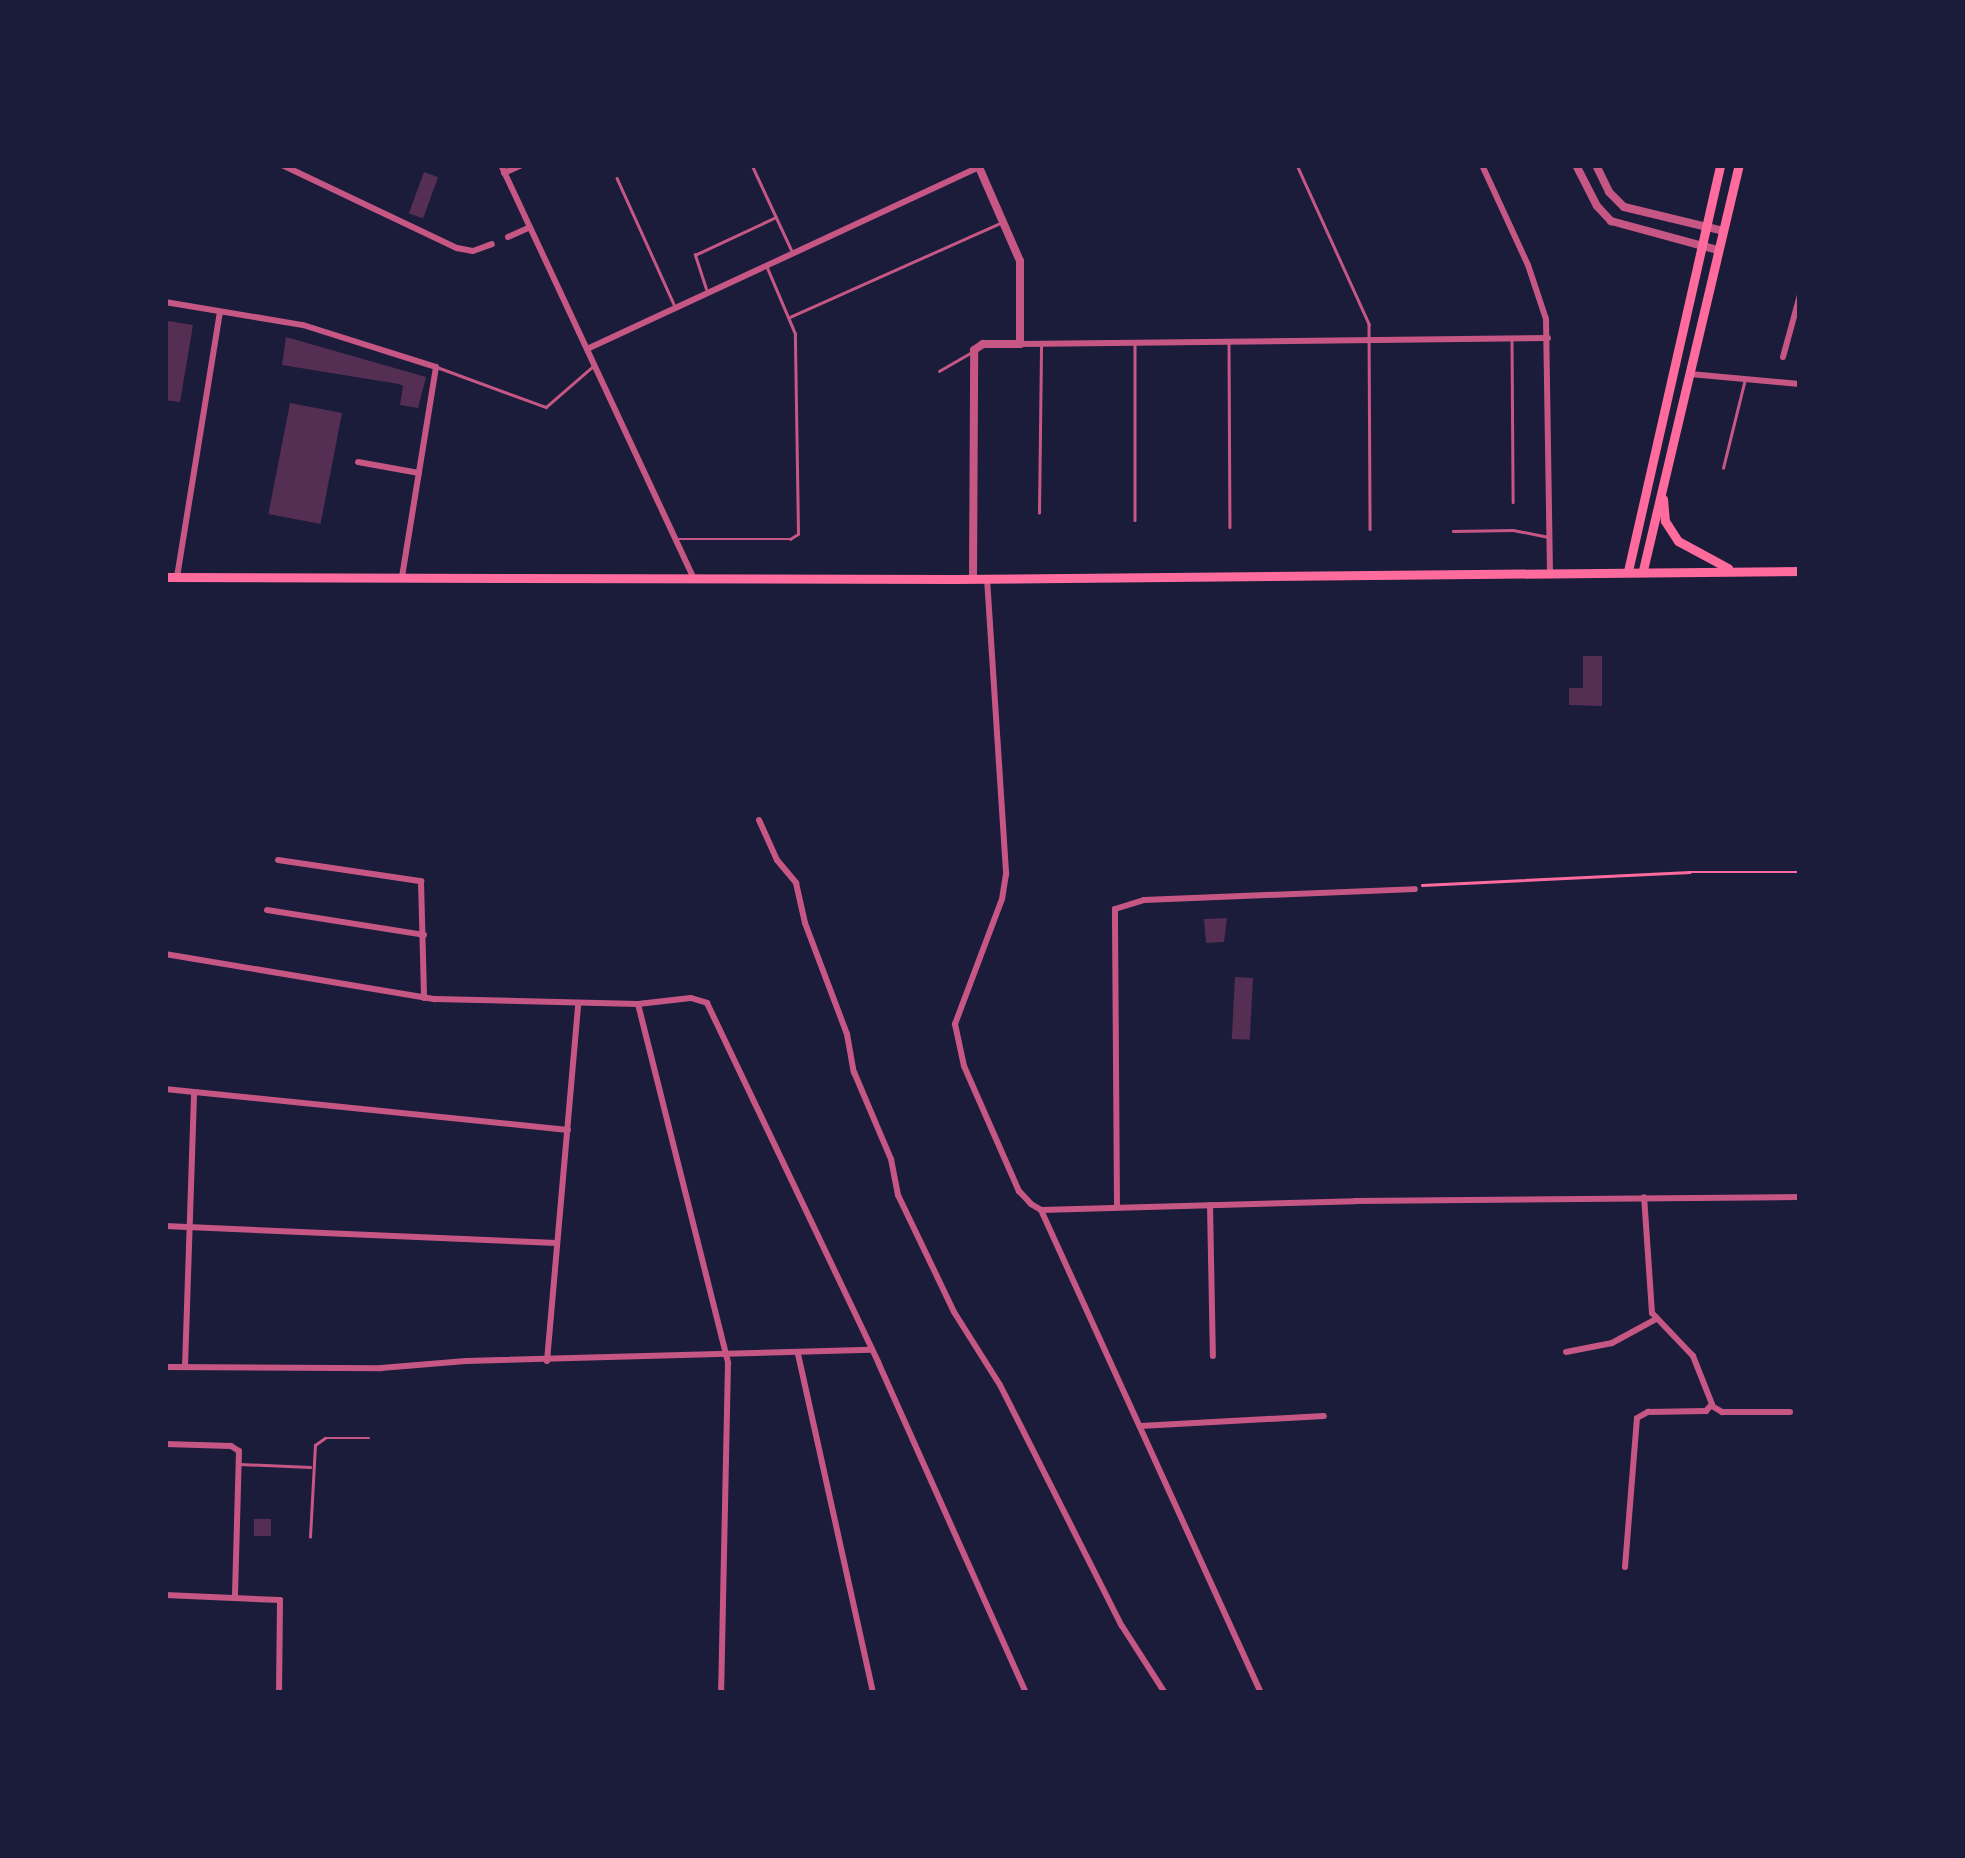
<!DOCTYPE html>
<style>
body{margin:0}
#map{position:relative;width:1965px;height:1858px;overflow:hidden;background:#1b1b3a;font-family:Helvetica,sans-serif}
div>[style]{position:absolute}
.building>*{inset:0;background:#542f53;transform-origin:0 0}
.path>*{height:2.5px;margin:-1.25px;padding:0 1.25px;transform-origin:1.25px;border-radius:1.25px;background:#ff6b9d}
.service>*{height:2.5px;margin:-1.25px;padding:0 1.25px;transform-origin:1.25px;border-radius:1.25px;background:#c65784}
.minor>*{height:6px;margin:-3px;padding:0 3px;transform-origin:3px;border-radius:3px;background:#c65784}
.tertiary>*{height:8px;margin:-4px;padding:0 4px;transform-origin:4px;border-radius:4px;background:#c65784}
.secondary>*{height:9px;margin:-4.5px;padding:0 4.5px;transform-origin:4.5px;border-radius:4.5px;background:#ff6b9d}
span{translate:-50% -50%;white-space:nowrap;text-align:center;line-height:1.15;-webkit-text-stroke:9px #1b1b3a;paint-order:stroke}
.frame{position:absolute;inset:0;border:168px solid #1b1b3a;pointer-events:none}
</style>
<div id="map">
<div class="building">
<div style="left:424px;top:172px;width:15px;height:44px;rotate:20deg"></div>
<div style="clip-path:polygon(168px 321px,193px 325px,180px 402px,165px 400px)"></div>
<div style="clip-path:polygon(286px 337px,426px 377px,418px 408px,400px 405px,403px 386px,399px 384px,282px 365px)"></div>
<div style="left:290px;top:403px;width:53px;height:113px;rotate:11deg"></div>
<div style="clip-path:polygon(1583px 656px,1602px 656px,1602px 706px,1569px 705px,1569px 688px,1583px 688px)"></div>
<div style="clip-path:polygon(1227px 918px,1224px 942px,1206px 943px,1204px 919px)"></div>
<div style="left:1235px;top:977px;width:18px;height:62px;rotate:3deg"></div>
<div style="left:254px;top:1519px;width:17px;height:17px"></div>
</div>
<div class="path">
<div style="left:1422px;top:885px;width:268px;rotate:-2.8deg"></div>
<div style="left:1690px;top:872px;width:110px"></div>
</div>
<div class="service">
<div style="left:752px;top:165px;width:93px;rotate:65.1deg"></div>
<div style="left:1297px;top:165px;width:175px;rotate:65.6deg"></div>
<div style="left:1369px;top:324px;width:205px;rotate:89.7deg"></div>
<div style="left:617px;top:178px;width:138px;rotate:65.7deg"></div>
<div style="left:706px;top:289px;width:36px;rotate:-108deg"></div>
<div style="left:695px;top:255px;width:89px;rotate:-25.1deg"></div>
<div style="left:790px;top:317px;width:232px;rotate:-24.1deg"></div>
<div style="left:1512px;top:340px;width:162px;rotate:89.6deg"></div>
<div style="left:1229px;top:344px;width:183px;rotate:89.7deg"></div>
<div style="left:1135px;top:345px;width:175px;rotate:90deg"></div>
<div style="left:437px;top:367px;width:116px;rotate:20.2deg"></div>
<div style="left:546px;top:407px;width:61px;rotate:-41deg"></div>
<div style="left:939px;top:371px;width:38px;rotate:-30deg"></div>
<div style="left:1723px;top:468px;width:88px;rotate:-76.1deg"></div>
<div style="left:1039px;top:513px;width:168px;rotate:-89.3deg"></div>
<div style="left:1453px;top:531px;width:60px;rotate:-1deg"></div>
<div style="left:1513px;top:530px;width:36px;rotate:11deg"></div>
<div style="left:677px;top:539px;width:113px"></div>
<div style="left:790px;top:539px;width:9px;rotate:-32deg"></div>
<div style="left:798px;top:534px;width:200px;rotate:-90.9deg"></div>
<div style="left:795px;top:334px;width:72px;rotate:-113deg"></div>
<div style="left:240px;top:1464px;width:70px;rotate:2.5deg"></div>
<div style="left:310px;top:1537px;width:92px;rotate:-86.9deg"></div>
<div style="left:315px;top:1445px;width:12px;rotate:-35deg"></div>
<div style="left:325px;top:1438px;width:44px"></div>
</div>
<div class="minor">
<div style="left:282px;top:165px;width:194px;rotate:25.4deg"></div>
<div style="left:457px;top:248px;width:16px;rotate:11deg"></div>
<div style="left:473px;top:251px;width:20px;rotate:-20deg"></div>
<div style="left:501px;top:165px;width:457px;rotate:65deg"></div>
<div style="left:1482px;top:165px;width:110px;rotate:65.3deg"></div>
<div style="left:1528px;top:265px;width:57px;rotate:71.6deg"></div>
<div style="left:1546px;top:319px;width:254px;rotate:89.1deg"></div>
<div style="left:504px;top:173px;width:20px;rotate:-24deg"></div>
<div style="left:508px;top:237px;width:24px;rotate:-24deg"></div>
<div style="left:165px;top:302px;width:140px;rotate:9.5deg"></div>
<div style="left:303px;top:325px;width:139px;rotate:17.5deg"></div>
<div style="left:436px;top:367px;width:214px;rotate:99.2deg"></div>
<div style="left:1020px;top:344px;width:528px;rotate:-0.65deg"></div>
<div style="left:587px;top:349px;width:437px;rotate:-24.9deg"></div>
<div style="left:1783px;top:357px;width:64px;rotate:-74.7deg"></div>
<div style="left:1690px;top:374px;width:110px;rotate:5.2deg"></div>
<div style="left:358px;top:462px;width:62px;rotate:10.2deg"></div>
<div style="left:177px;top:577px;width:268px;rotate:-80.8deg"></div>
<div style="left:987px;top:578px;width:297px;rotate:86.3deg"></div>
<div style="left:1006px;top:874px;width:25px;rotate:99deg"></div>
<div style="left:1002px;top:899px;width:134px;rotate:110.6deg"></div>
<div style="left:955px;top:1024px;width:43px;rotate:77.9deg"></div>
<div style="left:964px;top:1066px;width:137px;rotate:66.3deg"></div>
<div style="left:1019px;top:1191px;width:18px;rotate:47deg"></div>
<div style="left:1031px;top:1204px;width:12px;rotate:31deg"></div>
<div style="left:1041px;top:1210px;width:314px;rotate:-1.6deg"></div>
<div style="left:1355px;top:1201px;width:445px;rotate:-0.5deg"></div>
<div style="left:759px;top:820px;width:44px;rotate:65.8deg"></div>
<div style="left:777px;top:860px;width:30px;rotate:50deg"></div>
<div style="left:796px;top:883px;width:41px;rotate:77.3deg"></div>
<div style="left:805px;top:923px;width:119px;rotate:69.3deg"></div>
<div style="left:847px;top:1034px;width:39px;rotate:80deg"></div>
<div style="left:854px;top:1072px;width:95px;rotate:67deg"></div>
<div style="left:891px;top:1159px;width:37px;rotate:79deg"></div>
<div style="left:898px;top:1195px;width:130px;rotate:64.4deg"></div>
<div style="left:954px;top:1312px;width:86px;rotate:57.8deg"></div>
<div style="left:1000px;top:1385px;width:270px;rotate:63.2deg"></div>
<div style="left:1122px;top:1626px;width:80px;rotate:57.3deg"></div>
<div style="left:278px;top:860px;width:145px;rotate:8.4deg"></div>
<div style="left:421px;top:881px;width:117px;rotate:88.5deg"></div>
<div style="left:267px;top:910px;width:159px;rotate:9deg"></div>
<div style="left:165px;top:954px;width:274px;rotate:9.5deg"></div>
<div style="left:435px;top:999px;width:203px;rotate:1.4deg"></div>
<div style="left:638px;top:1004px;width:53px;rotate:-6.5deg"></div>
<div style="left:691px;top:998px;width:17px;rotate:17deg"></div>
<div style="left:707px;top:1003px;width:398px;rotate:64.5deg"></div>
<div style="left:878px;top:1362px;width:363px;rotate:65.9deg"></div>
<div style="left:638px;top:1004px;width:370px;rotate:75.9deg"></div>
<div style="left:728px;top:1363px;width:330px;rotate:91.2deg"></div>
<div style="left:165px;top:1089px;width:405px;rotate:5.8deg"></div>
<div style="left:1210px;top:1205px;width:151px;rotate:88.9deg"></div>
<div style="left:1117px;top:1206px;width:297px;rotate:-90.4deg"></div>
<div style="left:1115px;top:909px;width:30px;rotate:-17deg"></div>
<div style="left:1144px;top:900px;width:271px;rotate:-2.3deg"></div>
<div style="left:1041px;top:1210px;width:531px;rotate:65.51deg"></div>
<div style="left:165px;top:1226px;width:392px;rotate:2.5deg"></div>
<div style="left:1566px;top:1352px;width:47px;rotate:-11.1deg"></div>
<div style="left:1612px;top:1343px;width:50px;rotate:-28.6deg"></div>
<div style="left:798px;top:1354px;width:347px;rotate:77.5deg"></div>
<div style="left:547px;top:1361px;width:358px;rotate:-85deg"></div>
<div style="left:165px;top:1367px;width:216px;rotate:0.3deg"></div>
<div style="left:381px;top:1368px;width:85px;rotate:-4.7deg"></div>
<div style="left:466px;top:1361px;width:405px;rotate:-1.6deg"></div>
<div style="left:185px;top:1367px;width:275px;rotate:-88.1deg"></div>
<div style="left:1712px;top:1406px;width:12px;rotate:31deg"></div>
<div style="left:1722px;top:1412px;width:68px"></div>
<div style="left:1140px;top:1426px;width:184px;rotate:-3.1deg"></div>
<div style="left:165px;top:1444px;width:66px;rotate:1.7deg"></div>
<div style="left:231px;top:1446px;width:9px;rotate:32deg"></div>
<div style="left:239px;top:1451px;width:145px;rotate:91.6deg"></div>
<div style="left:1625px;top:1567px;width:149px;rotate:-85.4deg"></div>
<div style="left:1637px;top:1418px;width:13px;rotate:-29deg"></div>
<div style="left:1648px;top:1412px;width:58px;rotate:-1deg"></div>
<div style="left:1706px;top:1411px;width:9px;rotate:-49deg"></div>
<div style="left:1712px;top:1404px;width:52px;rotate:-111.6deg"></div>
<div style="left:1693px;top:1356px;width:59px;rotate:-133.6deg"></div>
<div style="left:1652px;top:1313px;width:116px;rotate:-93.9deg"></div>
<div style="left:165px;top:1595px;width:115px;rotate:2.5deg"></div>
<div style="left:280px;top:1600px;width:93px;rotate:90.6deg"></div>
</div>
<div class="tertiary">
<div style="left:1576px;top:165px;width:46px;rotate:62.9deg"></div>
<div style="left:1597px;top:206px;width:21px;rotate:47deg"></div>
<div style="left:1611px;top:221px;width:111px;rotate:15.2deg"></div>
<div style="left:1596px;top:165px;width:30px;rotate:64deg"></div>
<div style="left:1609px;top:192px;width:21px;rotate:45deg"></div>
<div style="left:1624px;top:207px;width:102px;rotate:13.6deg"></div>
<div style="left:973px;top:578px;width:228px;rotate:-89.7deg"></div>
<div style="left:974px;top:350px;width:11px;rotate:-34deg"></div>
<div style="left:983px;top:344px;width:37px"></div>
<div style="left:1020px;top:344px;width:83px;rotate:-90deg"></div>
<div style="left:1020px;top:261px;width:105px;rotate:-113.6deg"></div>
</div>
<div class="secondary">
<div style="left:1663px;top:499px;width:22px;rotate:85deg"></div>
<div style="left:1665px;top:521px;width:24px;rotate:57deg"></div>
<div style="left:1678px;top:541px;width:57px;rotate:28.4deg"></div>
<div style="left:1643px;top:570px;width:416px;rotate:-76.7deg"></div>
<div style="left:1628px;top:571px;width:416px;rotate:-77.2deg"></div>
<div style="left:165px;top:577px;width:790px;rotate:0.15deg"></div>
<div style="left:955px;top:579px;width:845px;rotate:-0.54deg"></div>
</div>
<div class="frame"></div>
</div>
